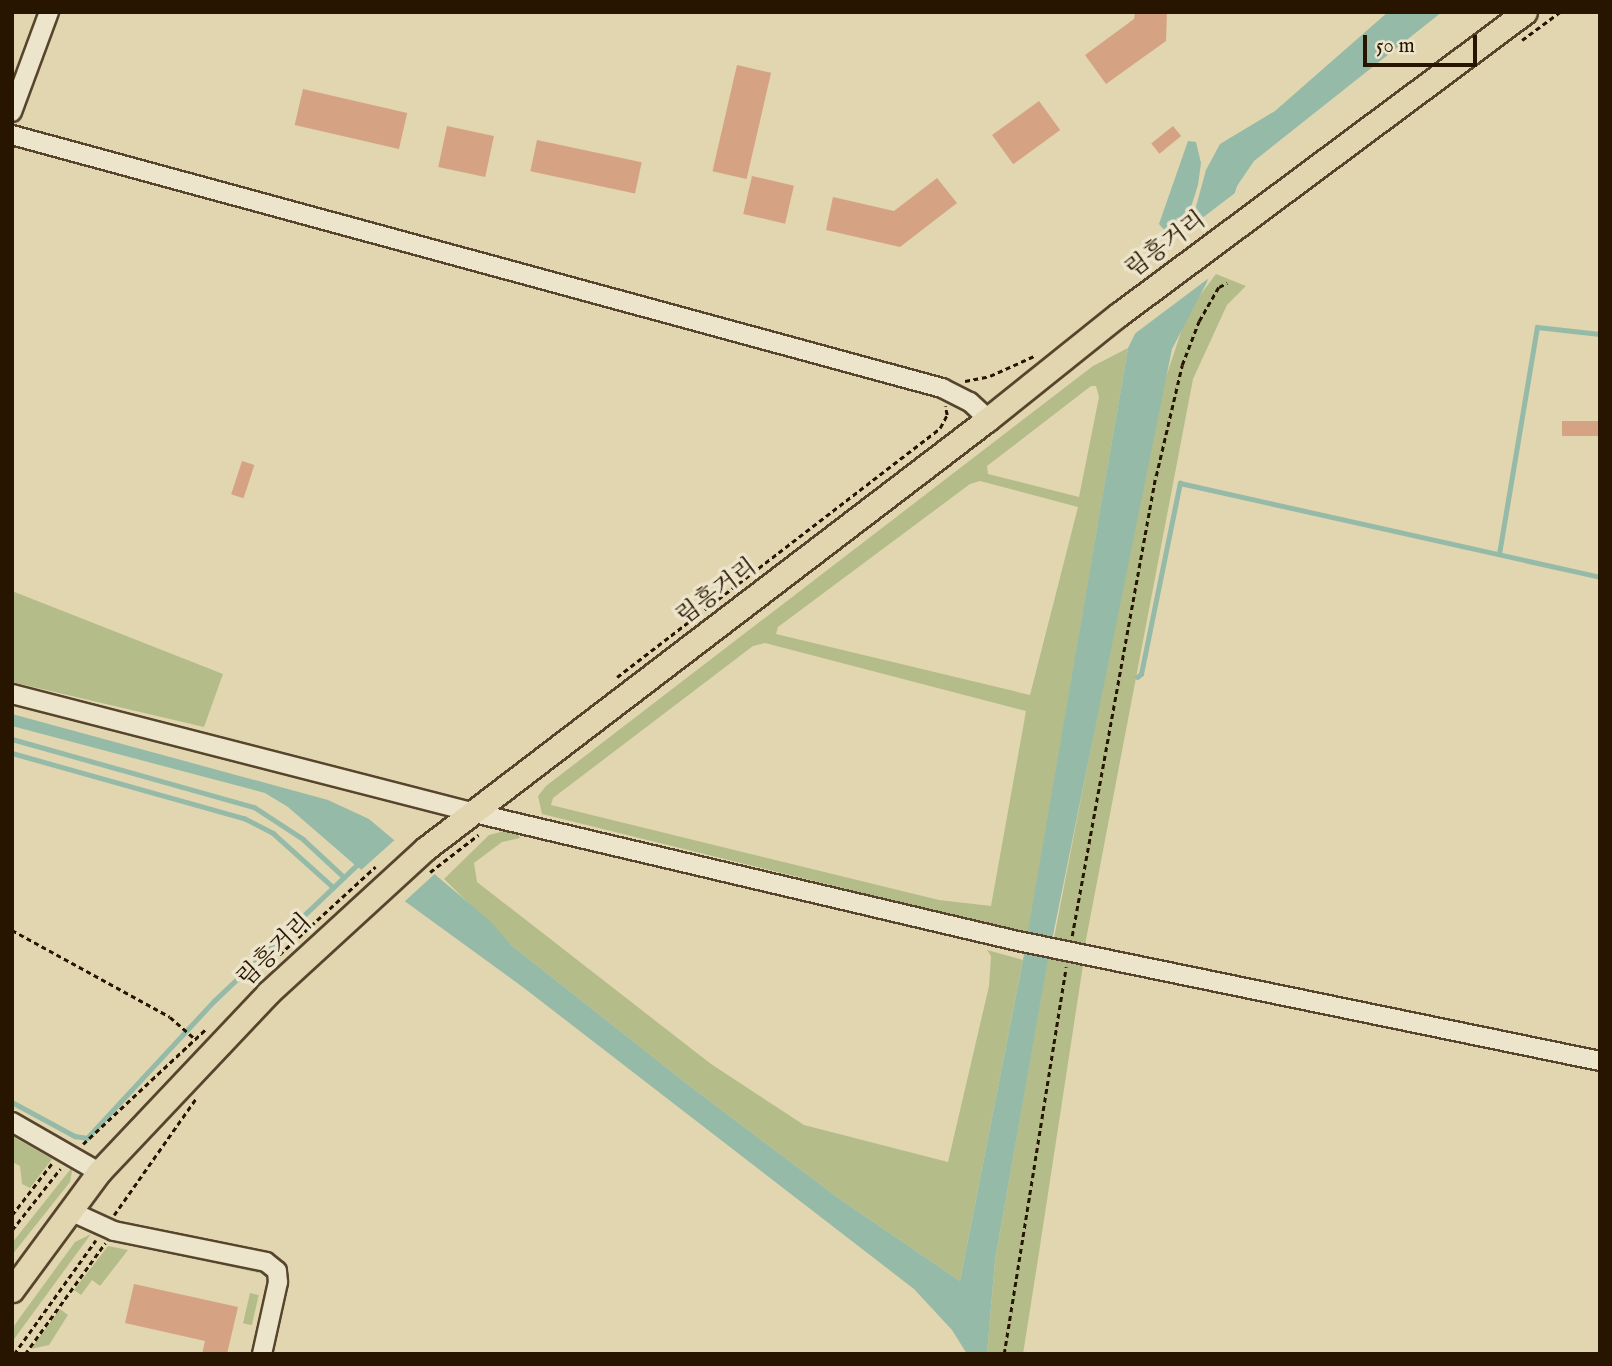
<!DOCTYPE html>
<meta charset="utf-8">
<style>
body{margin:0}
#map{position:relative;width:1612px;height:1366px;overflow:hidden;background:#e1d6af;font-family:"IM FELL English","Noto Serif KR",serif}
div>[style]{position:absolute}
.green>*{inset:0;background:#b4bd8a;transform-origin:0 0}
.water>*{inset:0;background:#95baa7}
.pier>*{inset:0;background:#e1d6af}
.stream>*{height:4.5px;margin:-2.25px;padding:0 2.25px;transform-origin:2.25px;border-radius:2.25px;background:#95baa7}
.building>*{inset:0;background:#d5a384;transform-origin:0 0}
.path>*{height:2.5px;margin-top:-1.25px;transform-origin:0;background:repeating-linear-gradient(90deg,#271500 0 5px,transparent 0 8.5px)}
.roads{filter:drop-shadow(2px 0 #56452c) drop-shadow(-2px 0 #56452c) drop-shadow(0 2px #56452c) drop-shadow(0 -2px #56452c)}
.minor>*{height:18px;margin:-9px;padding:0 9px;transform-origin:9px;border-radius:9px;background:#ece4cb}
.major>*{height:23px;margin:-11.5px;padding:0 11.5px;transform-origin:11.5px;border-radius:11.5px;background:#e1d6af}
span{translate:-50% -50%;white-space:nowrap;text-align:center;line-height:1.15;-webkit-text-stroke:7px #ece4cb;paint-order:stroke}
.street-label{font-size:24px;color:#271500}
.frame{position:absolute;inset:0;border:14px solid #271500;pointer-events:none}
.scale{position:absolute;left:1363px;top:35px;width:114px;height:32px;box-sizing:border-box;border:4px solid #271500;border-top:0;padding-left:9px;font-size:21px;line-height:24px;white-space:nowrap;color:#271500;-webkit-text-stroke:5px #ece4cb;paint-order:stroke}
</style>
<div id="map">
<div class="green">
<div style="clip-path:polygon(1216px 274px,1246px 286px,1227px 305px,1193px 379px,1085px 945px,1054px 938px,1158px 401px,1188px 311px)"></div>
<div style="clip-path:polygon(evenodd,1128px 348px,1028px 934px,542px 814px,538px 796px,546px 786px,1093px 366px,1128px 348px,1091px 386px,1096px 386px,1099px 397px,1079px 497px,988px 474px,987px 466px,1091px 386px,1128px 348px,980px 481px,1078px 507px,1030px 695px,776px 634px,778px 627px,970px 484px,980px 481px,1128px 348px,765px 643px,1026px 711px,991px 906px,939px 900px,551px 805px,553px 798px,753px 646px,765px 643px)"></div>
<div style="clip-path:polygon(12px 591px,223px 674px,204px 727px,12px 682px)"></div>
<div style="clip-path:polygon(504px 831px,516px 831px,520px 838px,502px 842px,474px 863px,477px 882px,711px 1064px,804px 1125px,948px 1162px,989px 986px,991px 956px,987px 950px,1023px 960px,960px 1281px,841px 1200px,691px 1087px,511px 945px,444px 879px,489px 835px)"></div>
<div style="clip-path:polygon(1048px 958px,1083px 965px,1038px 1259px,1023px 1354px,987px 1354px,995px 1260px)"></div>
<div style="clip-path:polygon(12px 1136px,52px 1159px,30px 1188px,22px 1184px,20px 1166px,12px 1162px)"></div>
<div style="clip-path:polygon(73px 1166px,70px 1182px,12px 1255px,12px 1243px)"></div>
<div style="clip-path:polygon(91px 1234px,28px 1320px,12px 1342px,12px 1329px,21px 1316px,75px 1242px)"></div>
<div style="clip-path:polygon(112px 1238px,260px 1269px,259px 1273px,111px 1241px)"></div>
<div style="clip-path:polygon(108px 1246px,128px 1250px,100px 1286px,92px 1280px,81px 1295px,74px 1290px)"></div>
<div style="left:250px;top:1293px;width:9px;height:31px;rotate:13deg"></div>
<div style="clip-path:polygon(60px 1309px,68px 1315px,49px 1345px,31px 1349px)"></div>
</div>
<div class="water">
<div style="clip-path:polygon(1388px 12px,1442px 12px,1254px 161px,1237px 186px,1207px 282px,1172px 349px,1048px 960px,995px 1260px,987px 1354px,967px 1354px,952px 1330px,914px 1289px,524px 988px,355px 865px,288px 807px,265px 793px,12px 726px,12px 714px,328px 800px,369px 819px,489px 920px,511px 945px,691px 1087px,841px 1200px,960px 1281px,1023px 960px,1128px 348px,1194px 214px,1206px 170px,1220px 144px,1275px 111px)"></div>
<div style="clip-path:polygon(1188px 141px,1196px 142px,1201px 163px,1198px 185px,1186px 223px,1171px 238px,1159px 224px)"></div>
</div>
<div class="pier">
<div style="clip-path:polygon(1239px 190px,1213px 275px,1129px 338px,1179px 236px,1172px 241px)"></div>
<div style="clip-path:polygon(399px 836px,439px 870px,404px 902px,359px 872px)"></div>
</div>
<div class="stream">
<div style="left:1499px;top:554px;width:230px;rotate:-80.5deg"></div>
<div style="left:1537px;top:327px;width:63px;rotate:6.3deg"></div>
<div style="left:1137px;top:677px;width:5px;rotate:-37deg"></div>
<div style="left:1141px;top:674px;width:195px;rotate:-78.5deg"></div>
<div style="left:1180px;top:483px;width:430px;rotate:12.6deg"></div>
<div style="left:12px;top:739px;width:251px;rotate:15.7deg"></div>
<div style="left:254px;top:807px;width:59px;rotate:33.1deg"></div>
<div style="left:303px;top:839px;width:56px;rotate:42.8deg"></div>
<div style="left:12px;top:753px;width:241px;rotate:15.7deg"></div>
<div style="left:244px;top:818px;width:33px;rotate:27deg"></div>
<div style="left:273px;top:833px;width:81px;rotate:42deg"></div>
<div style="left:12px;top:1102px;width:72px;rotate:28.4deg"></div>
<div style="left:75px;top:1136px;width:12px;rotate:9deg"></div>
<div style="left:87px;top:1138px;width:187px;rotate:-47.2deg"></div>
<div style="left:214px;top:1001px;width:200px;rotate:-43.6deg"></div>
</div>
<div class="building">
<div style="clip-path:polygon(1135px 12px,1167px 12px,1166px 41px,1106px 84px,1085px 55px,1134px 19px)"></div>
<div style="left:737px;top:65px;width:35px;height:109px;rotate:13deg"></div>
<div style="left:303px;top:89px;width:107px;height:37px;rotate:13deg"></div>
<div style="left:1039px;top:101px;width:36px;height:58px;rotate:54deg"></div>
<div style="left:447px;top:126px;width:48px;height:42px;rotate:12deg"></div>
<div style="left:1173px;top:126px;width:13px;height:28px;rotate:51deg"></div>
<div style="left:537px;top:140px;width:107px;height:32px;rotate:12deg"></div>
<div style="left:752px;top:176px;width:43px;height:39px;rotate:13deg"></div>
<div style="clip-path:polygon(937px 178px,957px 203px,900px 247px,826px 230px,833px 197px,894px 211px)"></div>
<div style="left:1600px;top:421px;width:15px;height:38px;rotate:90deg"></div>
<div style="left:242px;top:461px;width:13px;height:35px;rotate:18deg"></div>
<div style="clip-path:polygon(134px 1284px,238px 1307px,227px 1354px,202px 1354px,205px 1341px,125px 1323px)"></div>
</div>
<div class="path">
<div style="left:1522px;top:40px;width:47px;rotate:-36.4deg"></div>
<div style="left:965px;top:381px;width:25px;rotate:-11deg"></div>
<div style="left:990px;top:376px;width:48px;rotate:-24.4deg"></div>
<div style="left:617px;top:677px;width:408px;rotate:-37.6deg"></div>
<div style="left:940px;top:428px;width:15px;rotate:-62deg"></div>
<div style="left:947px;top:415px;width:9px;rotate:-103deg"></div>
<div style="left:430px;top:872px;width:61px;rotate:-37.6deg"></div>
<div style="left:12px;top:930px;width:180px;rotate:28.8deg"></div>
<div style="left:170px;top:1017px;width:33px;rotate:41deg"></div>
<div style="left:1072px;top:936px;width:468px;rotate:-79.7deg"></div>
<div style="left:1156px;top:476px;width:114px;rotate:-76.8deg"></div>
<div style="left:1182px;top:365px;width:47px;rotate:-68.9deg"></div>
<div style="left:1199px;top:321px;width:39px;rotate:-60deg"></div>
<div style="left:1219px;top:287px;width:9px;rotate:-27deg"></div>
<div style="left:267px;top:966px;width:147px;rotate:-42.5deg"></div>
<div style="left:83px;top:1144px;width:168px;rotate:-43.1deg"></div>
<div style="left:12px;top:1215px;width:67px;rotate:-52.3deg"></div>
<div style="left:114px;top:1215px;width:144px;rotate:-54.9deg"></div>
<div style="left:12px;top:1230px;width:78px;rotate:-51.8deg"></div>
<div style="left:14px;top:1354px;width:140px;rotate:-54.3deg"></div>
<div style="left:25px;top:1354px;width:137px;rotate:-54.2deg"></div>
<div style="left:1004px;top:1354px;width:392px;rotate:-80.9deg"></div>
</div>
<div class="roads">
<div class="minor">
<div style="left:12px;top:112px;width:107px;rotate:-69.7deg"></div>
<div style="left:12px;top:135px;width:964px;rotate:15.22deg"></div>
<div style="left:942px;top:388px;width:31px;rotate:27deg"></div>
<div style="left:970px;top:402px;width:25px;rotate:43deg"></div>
<div style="left:12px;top:694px;width:473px;rotate:14.4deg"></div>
<div style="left:470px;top:812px;width:558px;rotate:13.26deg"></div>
<div style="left:1013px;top:940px;width:599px;rotate:11.65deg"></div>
<div style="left:12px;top:1122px;width:100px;rotate:29.9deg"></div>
<div style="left:70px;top:1211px;width:48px;rotate:24.4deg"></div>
<div style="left:114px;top:1231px;width:155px;rotate:11.5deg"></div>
<div style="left:266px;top:1262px;width:14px;rotate:39deg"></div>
<div style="left:277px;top:1271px;width:11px;rotate:85deg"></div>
<div style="left:278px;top:1282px;width:74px;rotate:102.5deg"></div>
</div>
<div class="major">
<div style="left:12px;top:1290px;width:147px;rotate:-53.6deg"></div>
<div style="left:99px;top:1172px;width:246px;rotate:-46.6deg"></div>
<div style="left:268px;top:993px;width:213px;rotate:-42.5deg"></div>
<div style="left:425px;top:849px;width:708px;rotate:-37.37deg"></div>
<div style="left:988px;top:419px;width:166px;rotate:-38.7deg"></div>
<div style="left:1118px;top:315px;width:507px;rotate:-36.67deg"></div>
</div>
</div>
<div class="street-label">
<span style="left:1166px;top:245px;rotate:-37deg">림흥거리</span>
<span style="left:717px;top:592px;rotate:-37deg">림흥거리</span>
<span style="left:275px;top:951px;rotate:-44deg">림흥거리</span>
</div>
<div class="frame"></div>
<div class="scale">50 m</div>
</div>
